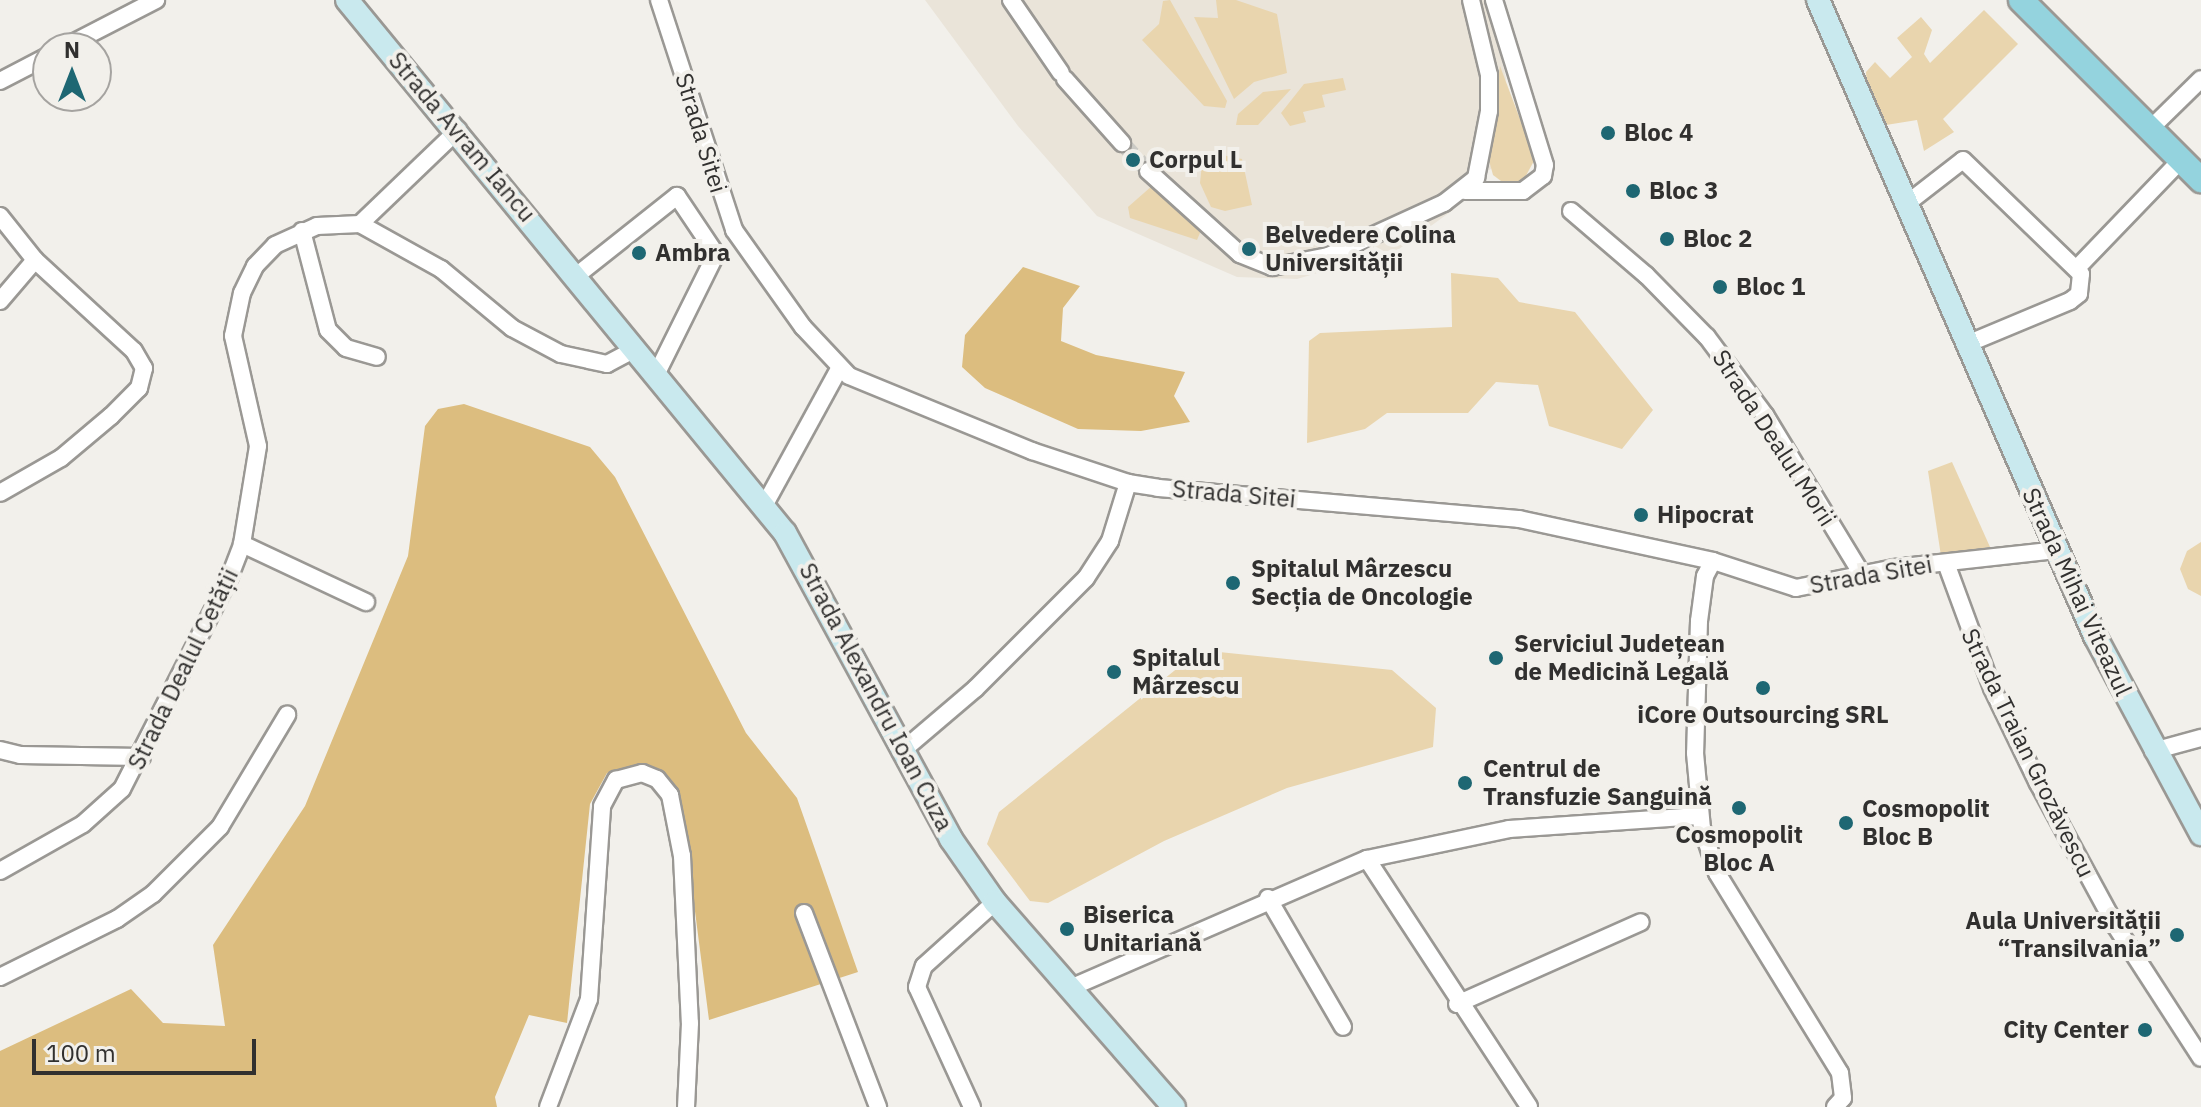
<!DOCTYPE html>
<meta charset="utf-8">
<style>
body{margin:0}
#map{position:relative;width:2201px;height:1107px;overflow:hidden;background:#f2f0eb;font-family:"IBM Plex Sans",sans-serif}
div>[style]{position:absolute}
.built>*{inset:0;background:#eae4d9}
.green>*{inset:0;background:#e9d5ae}
.forest>*{inset:0;background:#dcbd7f}
.street-tunnel>*{height:16px;margin-top:-8px;transform-origin:0;background:repeating-linear-gradient(90deg,#cbcac5 0 16px,transparent 0 24px)}
.roads{filter:drop-shadow(2px 0 #9a9894) drop-shadow(-2px 0 #9a9894) drop-shadow(0 2px #9a9894) drop-shadow(0 -2px #9a9894)}
.street>*{height:16px;margin:-8px;padding:0 8px;transform-origin:8px;border-radius:8px;background:#fff}
.secondary>*{height:22px;margin:-11px;padding:0 11px;transform-origin:11px;border-radius:11px;background:#c9e9ee}
.primary>*{height:24px;margin:-12px;padding:0 12px;transform-origin:12px;border-radius:12px;background:#94d3de}
.dots>*{width:22px;height:22px;translate:-50% -50%;box-sizing:border-box;border:4px solid #f2f0eb;border-radius:50%}
span{translate:-50% -50%;white-space:nowrap;text-align:center;line-height:1.15;-webkit-text-stroke:8px #f2f0eb;paint-order:stroke}
.street-label{font-size:24px;color:#31302f}
.poi-label{font-size:24px;color:#31302f;font-weight:700}
.left{translate:0 -50%;text-align:left}
.right{translate:-100% -50%;text-align:right}
.north{position:absolute;left:32px;top:32px;width:80px;height:80px;box-sizing:border-box;background:#f2f0eb;border:2px solid #a5a3a0;border-radius:50%;rotate:0deg;font-size:22px;font-weight:700;line-height:32px;text-align:center;color:#31302f}
.north::after{content:'';display:block;margin:auto;width:28px;height:36px;background:#1e6773;clip-path:polygon(50% 0,100% 100%,50% 72%,0 100%)}
.scale{position:absolute;left:32px;top:1039px;width:224px;height:36px;box-sizing:border-box;border:4px solid #31302f;border-top:0;padding-left:10px;font-size:24px;line-height:28px;white-space:nowrap;color:#31302f;-webkit-text-stroke:6px #f2f0eb;paint-order:stroke}
</style>
<div id="map">
<div class="built">
<div style="clip-path:polygon(925px 0,1487px 0,1506px 78px,1491px 169px,1463px 185px,1453px 210px,1399px 249px,1297px 279px,1237px 277px,1097px 216px,1018px 126px)"></div>
</div>
<div class="green">
<div style="clip-path:polygon(1170px 0,1227px 101px,1225px 108px,1204px 106px,1142px 40px,1159px 24px,1163px 1px)"></div>
<div style="clip-path:polygon(1216px 0,1236px 0,1277px 14px,1287px 73px,1254px 82px,1234px 99px,1194px 17px,1218px 18px)"></div>
<div style="clip-path:polygon(1984px 10px,2018px 44px,1943px 119px,1954px 132px,1924px 151px,1917px 120px,1886px 125px,1867px 87px,1866px 72px,1875px 62px,1890px 78px,1912px 57px,1897px 38px,1921px 17px,1932px 30px,1924px 54px,1930px 63px)"></div>
<div style="clip-path:polygon(1500px 66px,1535px 159px,1523px 181px,1501px 181px,1493px 175px,1488px 157px)"></div>
<div style="clip-path:polygon(1343px 78px,1346px 90px,1322px 95px,1325px 107px,1303px 112px,1306px 122px,1290px 126px,1281px 113px,1304px 84px)"></div>
<div style="clip-path:polygon(1291px 89px,1258px 125px,1236px 125px,1238px 114px,1263px 92px)"></div>
<div style="clip-path:polygon(1212px 153px,1242px 159px,1252px 205px,1225px 211px,1211px 207px,1200px 183px,1202px 163px)"></div>
<div style="clip-path:polygon(1153px 185px,1202px 228px,1197px 240px,1130px 218px,1128px 207px)"></div>
<div style="clip-path:polygon(1451px 273px,1498px 278px,1519px 302px,1575px 312px,1653px 410px,1622px 449px,1549px 426px,1538px 385px,1496px 382px,1468px 413px,1387px 413px,1365px 429px,1307px 443px,1309px 341px,1320px 333px,1452px 327px)"></div>
<div style="clip-path:polygon(1952px 462px,1990px 547px,1941px 556px,1928px 471px)"></div>
<div style="clip-path:polygon(2201px 542px,2201px 596px,2188px 589px,2180px 569px,2187px 551px)"></div>
<div style="clip-path:polygon(1200px 650px,1392px 670px,1436px 708px,1433px 747px,1287px 788px,1164px 841px,1048px 903px,1030px 901px,987px 844px,999px 812px)"></div>
</div>
<div class="forest">
<div style="clip-path:polygon(1023px 267px,1080px 286px,1063px 308px,1061px 341px,1096px 355px,1185px 372px,1174px 396px,1190px 422px,1141px 431px,1078px 429px,985px 388px,962px 367px,965px 335px)"></div>
<div style="clip-path:polygon(464px 404px,590px 447px,615px 477px,746px 733px,797px 798px,858px 972px,709px 1020px,680px 795px,644px 764px,607px 773px,590px 804px,567px 1023px,529px 1015px,495px 1097px,497px 1107px,0 1107px,0 1051px,131px 989px,163px 1023px,225px 1026px,213px 945px,305px 806px,408px 556px,425px 426px,438px 409px)"></div>
</div>
<div class="street-tunnel">
<div style="left:1122px;top:143px;width:38px;rotate:47deg"></div>
</div>
<div class="roads">
<div class="street">
<div style="left:659px;top:0;width:242px;rotate:71.9deg"></div>
<div style="left:734px;top:230px;width:119px;rotate:54.6deg"></div>
<div style="left:803px;top:327px;width:67px;rotate:46.8deg"></div>
<div style="left:849px;top:376px;width:198px;rotate:22.3deg"></div>
<div style="left:1032px;top:451px;width:101px;rotate:18.4deg"></div>
<div style="left:1128px;top:483px;width:30px;rotate:9deg"></div>
<div style="left:1158px;top:488px;width:362px;rotate:4.9deg"></div>
<div style="left:1519px;top:519px;width:198px;rotate:12.2deg"></div>
<div style="left:1713px;top:561px;width:87px;rotate:18deg"></div>
<div style="left:1796px;top:588px;width:100px;rotate:-11.5deg"></div>
<div style="left:1894px;top:568px;width:163px;rotate:-6.3deg"></div>
<div style="left:1011px;top:0;width:88px;rotate:55.6deg"></div>
<div style="left:63px;top:48px;width:105px;rotate:-27.3deg"></div>
<div style="left:1065px;top:79px;width:86px;rotate:48.3deg"></div>
<div style="left:0;top:81px;width:54px;rotate:-27.5deg"></div>
<div style="left:2150px;top:129px;width:71px;rotate:-44.4deg"></div>
<div style="left:1148px;top:171px;width:124px;rotate:42.1deg"></div>
<div style="left:1240px;top:254px;width:35px;rotate:22deg"></div>
<div style="left:1272px;top:267px;width:57px;rotate:-11.1deg"></div>
<div style="left:1328px;top:256px;width:128px;rotate:-24.6deg"></div>
<div style="left:1444px;top:203px;width:41px;rotate:-38deg"></div>
<div style="left:1476px;top:178px;width:68px;rotate:-79deg"></div>
<div style="left:1489px;top:111px;width:36px;rotate:-90deg"></div>
<div style="left:1489px;top:75px;width:77px;rotate:-103.5deg"></div>
<div style="left:1465px;top:191px;width:58px"></div>
<div style="left:1523px;top:191px;width:25px;rotate:-37deg"></div>
<div style="left:1543px;top:176px;width:11px;rotate:-80deg"></div>
<div style="left:1545px;top:165px;width:173px;rotate:-107.2deg"></div>
<div style="left:1905px;top:205px;width:73px;rotate:-37.8deg"></div>
<div style="left:1963px;top:160px;width:164px;rotate:44deg"></div>
<div style="left:2081px;top:274px;width:20px;rotate:96deg"></div>
<div style="left:2079px;top:294px;width:11px;rotate:142deg"></div>
<div style="left:2070px;top:301px;width:114px;rotate:157.3deg"></div>
<div style="left:1571px;top:211px;width:99px;rotate:40.5deg"></div>
<div style="left:1646px;top:275px;width:87px;rotate:45.5deg"></div>
<div style="left:1707px;top:337px;width:97px;rotate:53.4deg"></div>
<div style="left:1765px;top:415px;width:188px;rotate:58.7deg"></div>
<div style="left:0;top:216px;width:56px;rotate:51.5deg"></div>
<div style="left:35px;top:260px;width:134px;rotate:42.6deg"></div>
<div style="left:134px;top:351px;width:20px;rotate:60deg"></div>
<div style="left:144px;top:368px;width:21px;rotate:104deg"></div>
<div style="left:139px;top:388px;width:40px;rotate:135deg"></div>
<div style="left:111px;top:416px;width:65px;rotate:140deg"></div>
<div style="left:61px;top:458px;width:70px;rotate:150.2deg"></div>
<div style="left:360px;top:224px;width:136px;rotate:-43.8deg"></div>
<div style="left:302px;top:231px;width:102px;rotate:75.3deg"></div>
<div style="left:328px;top:330px;width:25px;rotate:45deg"></div>
<div style="left:346px;top:348px;width:32px;rotate:16deg"></div>
<div style="left:2078px;top:267px;width:149px;rotate:-46.1deg"></div>
<div style="left:576px;top:276px;width:129px;rotate:-38.4deg"></div>
<div style="left:677px;top:196px;width:70px;rotate:56.1deg"></div>
<div style="left:716px;top:254px;width:135px;rotate:116.4deg"></div>
<div style="left:0;top:301px;width:54px;rotate:-49.5deg"></div>
<div style="left:764px;top:506px;width:156px;rotate:-61.3deg"></div>
<div style="left:242px;top:544px;width:137px;rotate:25.1deg"></div>
<div style="left:1713px;top:561px;width:17px;rotate:118deg"></div>
<div style="left:1705px;top:576px;width:45px;rotate:97.6deg"></div>
<div style="left:1699px;top:621px;width:132px;rotate:91.7deg"></div>
<div style="left:1695px;top:753px;width:75px;rotate:84.7deg"></div>
<div style="left:1702px;top:828px;width:47px;rotate:71.6deg"></div>
<div style="left:1717px;top:873px;width:235px;rotate:58.4deg"></div>
<div style="left:1840px;top:1073px;width:25px;rotate:83deg"></div>
<div style="left:1843px;top:1098px;width:12px;rotate:132deg"></div>
<div style="left:1946px;top:563px;width:133px;rotate:69.8deg"></div>
<div style="left:1992px;top:688px;width:106px;rotate:64.2deg"></div>
<div style="left:2038px;top:783px;width:162px;rotate:61.5deg"></div>
<div style="left:2115px;top:925px;width:158px;rotate:57.1deg"></div>
<div style="left:0;top:750px;width:21px;rotate:14deg"></div>
<div style="left:20px;top:755px;width:122px;rotate:0.9deg"></div>
<div style="left:2153px;top:751px;width:50px;rotate:-15.2deg"></div>
<div style="left:901px;top:752px;width:97px;rotate:-40.4deg"></div>
<div style="left:975px;top:689px;width:157px;rotate:-45deg"></div>
<div style="left:1086px;top:578px;width:44px;rotate:-57deg"></div>
<div style="left:1110px;top:541px;width:61px;rotate:-72.8deg"></div>
<div style="left:1367px;top:859px;width:296px;rotate:56.8deg"></div>
<div style="left:0;top:871px;width:95px;rotate:-29.5deg"></div>
<div style="left:83px;top:824px;width:52px;rotate:-41.9deg"></div>
<div style="left:122px;top:789px;width:239px;rotate:-63.1deg"></div>
<div style="left:230px;top:576px;width:34px;rotate:-69deg"></div>
<div style="left:242px;top:544px;width:99px;rotate:-80.7deg"></div>
<div style="left:258px;top:446px;width:113px;rotate:-102.8deg"></div>
<div style="left:233px;top:336px;width:44px;rotate:-78.2deg"></div>
<div style="left:242px;top:293px;width:30px;rotate:-64deg"></div>
<div style="left:255px;top:266px;width:29px;rotate:-46deg"></div>
<div style="left:275px;top:245px;width:46px;rotate:-24.3deg"></div>
<div style="left:317px;top:226px;width:43px;rotate:-2.7deg"></div>
<div style="left:360px;top:224px;width:93px;rotate:29.1deg"></div>
<div style="left:441px;top:269px;width:92px;rotate:39.7deg"></div>
<div style="left:512px;top:328px;width:55px;rotate:28deg"></div>
<div style="left:561px;top:354px;width:47px;rotate:12.3deg"></div>
<div style="left:607px;top:364px;width:32px;rotate:-28deg"></div>
<div style="left:1268px;top:898px;width:149px;rotate:59.8deg"></div>
<div style="left:804px;top:913px;width:208px;rotate:69.1deg"></div>
<div style="left:0;top:977px;width:131px;rotate:-26.4deg"></div>
<div style="left:117px;top:919px;width:44px;rotate:-34.8deg"></div>
<div style="left:153px;top:894px;width:95px;rotate:-45deg"></div>
<div style="left:220px;top:827px;width:131px;rotate:-59.1deg"></div>
<div style="left:1070px;top:988px;width:324px;rotate:-23.5deg"></div>
<div style="left:1367px;top:859px;width:145px;rotate:-11.9deg"></div>
<div style="left:1509px;top:829px;width:190px;rotate:-3.9deg"></div>
<div style="left:1457px;top:1004px;width:201px;rotate:-24deg"></div>
<div style="left:548px;top:1107px;width:116px;rotate:-69.2deg"></div>
<div style="left:589px;top:999px;width:193px;rotate:-86.1deg"></div>
<div style="left:602px;top:806px;width:30px;rotate:-62deg"></div>
<div style="left:616px;top:780px;width:27px;rotate:-15deg"></div>
<div style="left:642px;top:773px;width:16px;rotate:22deg"></div>
<div style="left:657px;top:779px;width:21px;rotate:51deg"></div>
<div style="left:670px;top:795px;width:62px;rotate:78.9deg"></div>
<div style="left:682px;top:856px;width:167px;rotate:87.3deg"></div>
<div style="left:690px;top:1023px;width:84px;rotate:92.7deg"></div>
<div style="left:972px;top:1107px;width:132px;rotate:-114.6deg"></div>
<div style="left:917px;top:987px;width:22px;rotate:-72deg"></div>
<div style="left:924px;top:966px;width:96px;rotate:-42deg"></div>
</div>
<div class="secondary">
<div style="left:347px;top:0;width:690px;rotate:50.59deg"></div>
<div style="left:785px;top:533px;width:348px;rotate:61.5deg"></div>
<div style="left:951px;top:839px;width:77px;rotate:55.1deg"></div>
<div style="left:995px;top:902px;width:272px;rotate:48.9deg"></div>
<div style="left:1818px;top:0;width:694px;rotate:66.47deg"></div>
<div style="left:2095px;top:636px;width:225px;rotate:61.8deg"></div>
</div>
<div class="primary">
<div style="left:2021px;top:0;width:255px;rotate:45deg"></div>
</div>
</div>
<div class="dots">
<div style="left:1608px;top:133px;background:#1e6773"></div>
<div style="left:1133px;top:160px;background:#1e6773"></div>
<div style="left:1633px;top:191px;background:#1e6773"></div>
<div style="left:1667px;top:239px;background:#1e6773"></div>
<div style="left:1249px;top:249px;background:#1e6773"></div>
<div style="left:639px;top:253px;background:#1e6773"></div>
<div style="left:1720px;top:287px;background:#1e6773"></div>
<div style="left:1641px;top:515px;background:#1e6773"></div>
<div style="left:1233px;top:583px;background:#1e6773"></div>
<div style="left:1496px;top:658px;background:#1e6773"></div>
<div style="left:1114px;top:672px;background:#1e6773"></div>
<div style="left:1763px;top:688px;background:#1e6773"></div>
<div style="left:1465px;top:783px;background:#1e6773"></div>
<div style="left:1739px;top:808px;background:#1e6773"></div>
<div style="left:1846px;top:823px;background:#1e6773"></div>
<div style="left:1067px;top:929px;background:#1e6773"></div>
<div style="left:2177px;top:935px;background:#1e6773"></div>
<div style="left:2145px;top:1030px;background:#1e6773"></div>
</div>
<div class="street-label">
<span style="left:701px;top:133px;rotate:73deg">Strada Sitei</span>
<span style="left:462px;top:137px;rotate:50deg">Strada Avram Iancu</span>
<span style="left:1774px;top:438px;rotate:57deg">Strada Dealul Morii</span>
<span style="left:1234px;top:494px;rotate:5deg">Strada Sitei</span>
<span style="left:1871px;top:575px;rotate:-10deg">Strada Sitei</span>
<span style="left:2077px;top:592px;rotate:65deg">Strada Mihai Viteazul</span>
<span style="left:183px;top:669px;rotate:-64deg">Strada Dealul Cetății</span>
<span style="left:876px;top:697px;rotate:62deg">Strada Alexandru Ioan Cuza</span>
<span style="left:2028px;top:753px;rotate:64deg">Strada Traian Grozăvescu</span>
</div>
<div class="poi-label">
<span class="left" style="left:1624px;top:133px">Bloc 4</span>
<span class="left" style="left:1149px;top:160px">Corpul L</span>
<span class="left" style="left:1649px;top:191px">Bloc 3</span>
<span class="left" style="left:1265px;top:249px">Belvedere Colina<br>Universității</span>
<span class="left" style="left:1683px;top:239px">Bloc 2</span>
<span class="left" style="left:655px;top:253px">Ambra</span>
<span class="left" style="left:1736px;top:287px">Bloc 1</span>
<span class="left" style="left:1657px;top:515px">Hipocrat</span>
<span class="left" style="left:1251px;top:583px">Spitalul Mârzescu<br>Secția de Oncologie</span>
<span class="left" style="left:1514px;top:658px">Serviciul Județean<br>de Medicină Legală</span>
<span class="left" style="left:1132px;top:672px">Spitalul<br>Mârzescu</span>
<span style="left:1763px;top:715px">iCore Outsourcing SRL</span>
<span class="left" style="left:1483px;top:783px">Centrul de<br>Transfuzie Sanguină</span>
<span class="left" style="left:1862px;top:823px">Cosmopolit<br>Bloc B</span>
<span style="left:1739px;top:849px">Cosmopolit<br>Bloc A</span>
<span class="left" style="left:1083px;top:929px">Biserica<br>Unitariană</span>
<span class="right" style="left:2161px;top:935px">Aula Universității<br>“Transilvania”</span>
<span class="right" style="left:2129px;top:1030px">City Center</span>
</div>
<div class="north">N</div>
<div class="scale">100 m</div>
</div>
